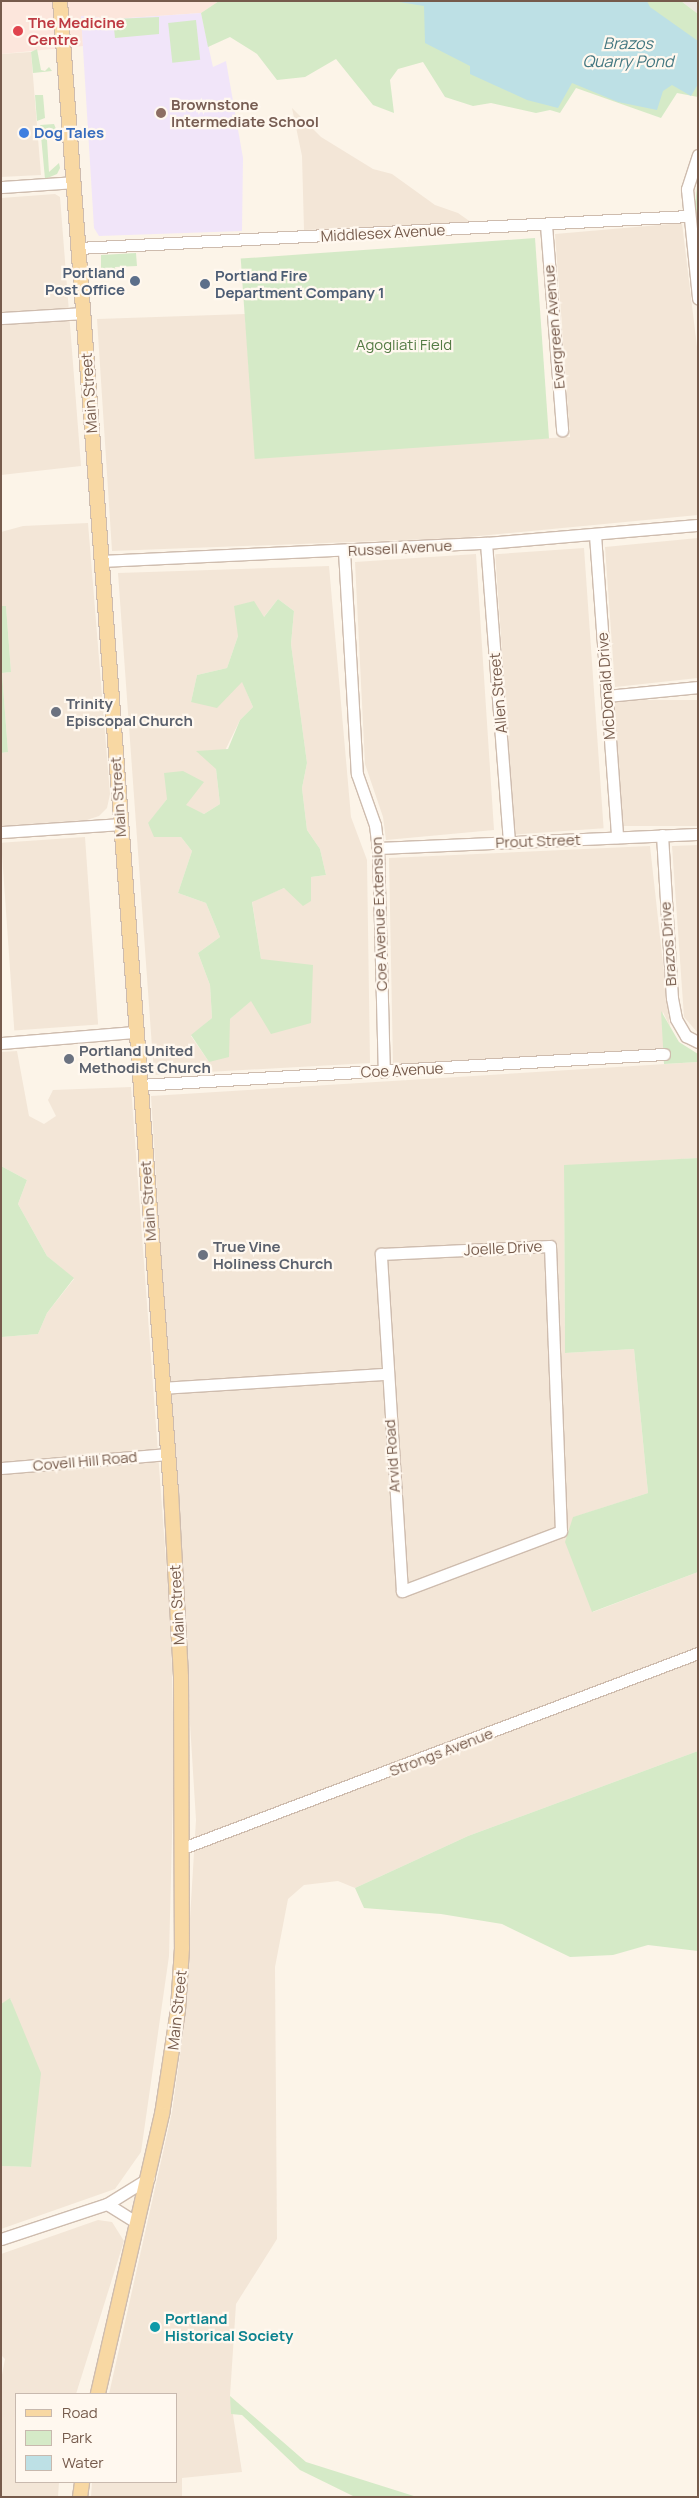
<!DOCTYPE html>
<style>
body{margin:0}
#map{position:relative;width:699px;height:2498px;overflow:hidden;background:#fcf4e8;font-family:Manrope,sans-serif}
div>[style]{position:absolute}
.residential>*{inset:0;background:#f3e6d7;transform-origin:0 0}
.commercial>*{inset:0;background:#fce6dc}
.industrial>*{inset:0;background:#ede7e1}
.education>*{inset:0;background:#f1e5f9}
.green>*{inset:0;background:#d5eac7;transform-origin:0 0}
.water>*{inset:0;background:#bde0e5}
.roads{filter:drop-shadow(1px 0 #cebcae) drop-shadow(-1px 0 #cebcae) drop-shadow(0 1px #cebcae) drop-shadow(0 -1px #cebcae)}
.minor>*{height:11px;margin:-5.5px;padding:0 5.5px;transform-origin:5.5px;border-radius:5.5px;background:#fff}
.major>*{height:14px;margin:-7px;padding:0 7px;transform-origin:7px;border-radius:7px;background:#f8d8a3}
.dots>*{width:14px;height:14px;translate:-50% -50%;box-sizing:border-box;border:2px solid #fff8ef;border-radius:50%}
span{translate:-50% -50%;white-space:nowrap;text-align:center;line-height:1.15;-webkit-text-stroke:4.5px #fff8ef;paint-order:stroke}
.health-label{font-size:15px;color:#be3a42;font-weight:700}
.left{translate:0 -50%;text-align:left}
.education-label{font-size:15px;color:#785e54;font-weight:700}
.shop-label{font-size:15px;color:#366cbe;font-weight:700}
.street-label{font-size:15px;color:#765b4c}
.service-label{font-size:15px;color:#4e5e75;font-weight:700}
.right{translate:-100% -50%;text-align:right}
.park-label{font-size:15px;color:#547b44}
.worship-label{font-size:15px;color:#5b616d;font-weight:700}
.culture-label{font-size:15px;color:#0d838f;font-weight:700}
.water-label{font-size:16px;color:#437781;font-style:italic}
.frame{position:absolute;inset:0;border:2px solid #765b4c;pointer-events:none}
.legend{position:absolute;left:15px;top:2393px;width:162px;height:90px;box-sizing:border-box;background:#fff8ef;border:1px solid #c8b9ae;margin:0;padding:6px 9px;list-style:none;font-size:15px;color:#765b4c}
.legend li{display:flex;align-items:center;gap:10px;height:25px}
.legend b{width:25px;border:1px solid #c8b9ae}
</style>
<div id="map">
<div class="residential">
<div style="clip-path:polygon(31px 52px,41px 175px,1px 177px,1px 54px)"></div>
<div style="clip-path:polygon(292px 108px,321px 137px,373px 169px,392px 174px,435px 205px,458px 213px,475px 225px,304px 230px,302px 156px)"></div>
<div style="clip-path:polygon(55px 194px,60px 197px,81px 466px,1px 475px,1px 198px)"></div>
<div style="clip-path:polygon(682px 223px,698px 355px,698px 515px,458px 538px,112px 551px,97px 319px,245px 314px,255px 454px,570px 437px,555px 234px)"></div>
<div style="clip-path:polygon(88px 523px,110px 794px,107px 808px,99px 816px,87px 820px,1px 826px,1px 753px,8px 752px,2px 673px,11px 672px,6px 606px,1px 606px,1px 532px,23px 526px)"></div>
<div style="clip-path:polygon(698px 538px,698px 678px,615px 687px,605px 547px)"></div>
<div style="left:584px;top:548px;width:281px;height:89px;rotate:86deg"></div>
<div style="clip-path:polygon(476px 554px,494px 830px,386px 840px,383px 817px,365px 764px,355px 562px)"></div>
<div style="clip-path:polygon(evenodd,329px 566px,351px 817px,367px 860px,370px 1063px,154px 1075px,118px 573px,329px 566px,278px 599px,294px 611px,291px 644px,307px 763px,302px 788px,307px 830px,320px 849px,326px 875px,311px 877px,311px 901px,284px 888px,252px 901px,261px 959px,251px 1000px,230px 1019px,209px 1062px,191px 1036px,212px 1018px,210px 985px,198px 953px,220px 937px,206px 903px,178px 893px,192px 851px,181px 837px,148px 824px,167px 799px,204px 814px,220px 804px,216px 769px,240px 720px,253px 707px,242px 681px,191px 702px,197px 675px,227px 668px,238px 636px,263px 618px,278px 599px)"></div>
<div style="left:698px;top:700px;width:126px;height:84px;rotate:90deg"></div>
<div style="left:85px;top:837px;width:188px;height:84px;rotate:86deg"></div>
<div style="clip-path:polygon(698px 845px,698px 1033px,684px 1017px,672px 846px)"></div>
<div style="clip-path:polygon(650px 846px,670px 1027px,663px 1012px,663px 1049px,393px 1065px,389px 858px)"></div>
<div style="clip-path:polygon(17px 1051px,29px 1116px,44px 1124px,56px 1116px,48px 1100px,53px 1090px,131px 1087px,171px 1629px,174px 1756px,169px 1956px,141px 2152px,115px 2189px,1px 2229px,1px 2166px,31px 2167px,11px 1999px,1px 2004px,2px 1337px,38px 1334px,47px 1313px,74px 1279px,47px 1256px,18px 1204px,27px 1180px,1px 1166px,1px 1052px)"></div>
<div style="clip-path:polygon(698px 1062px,698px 1158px,564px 1166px,565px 1353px,634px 1349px,648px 1493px,574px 1517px,593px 1612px,698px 1572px,698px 1751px,468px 1836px,355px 1888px,338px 1881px,304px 1885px,288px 1899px,275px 1967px,277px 2239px,236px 2304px,230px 2396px,242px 2472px,182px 2478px,182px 2497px,91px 2497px,92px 2482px,176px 2482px,176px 2394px,109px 2394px,172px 2112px,183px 2033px,196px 1820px,151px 1096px)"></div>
<div style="clip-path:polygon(98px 2220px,112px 2222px,124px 2241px,76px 2394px,16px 2394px,16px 2482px,59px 2482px,58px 2497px,1px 2497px,1px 2380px,5px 2359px,1px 2355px,1px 2254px)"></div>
</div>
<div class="commercial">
<div style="clip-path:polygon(1px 1px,219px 1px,201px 13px,113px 19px,81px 16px,83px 46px,1px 54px)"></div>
</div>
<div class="industrial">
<div style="clip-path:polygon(681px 1px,698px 1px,698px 14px)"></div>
</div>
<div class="education">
<div style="clip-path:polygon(201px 13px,213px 67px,226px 61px,243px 158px,242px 231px,99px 236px,94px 228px,81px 16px,113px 19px)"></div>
</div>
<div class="green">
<div style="clip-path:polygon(219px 1px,681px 1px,698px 14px,698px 97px,677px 93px,661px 118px,576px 88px,560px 113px,550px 110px,536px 113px,491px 103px,473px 106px,445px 97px,423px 62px,398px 69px,390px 80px,394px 113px,373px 105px,336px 59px,305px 77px,277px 80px,257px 54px,230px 37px,208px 47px,201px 13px)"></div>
<div style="clip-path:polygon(159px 17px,159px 34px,115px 38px,113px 19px)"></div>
<div style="left:196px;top:20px;width:40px;height:28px;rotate:84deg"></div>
<div style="clip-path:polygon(37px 49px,41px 70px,45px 71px,49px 67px,52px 71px,33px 73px,31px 52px)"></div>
<div style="clip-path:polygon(35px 95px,43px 95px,45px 118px,37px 121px)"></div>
<div style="clip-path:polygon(54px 124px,56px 129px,47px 140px,49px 172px,59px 163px,60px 168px,57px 174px,45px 179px,40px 125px)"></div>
<div style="clip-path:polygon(698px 177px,698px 273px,694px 214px)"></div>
<div style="left:535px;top:238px;width:201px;height:295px;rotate:86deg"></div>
<div style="clip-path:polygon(136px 253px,137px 266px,115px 267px,116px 277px,101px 276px,101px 255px)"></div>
<div style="clip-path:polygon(278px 599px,294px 611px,291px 644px,307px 763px,302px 788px,307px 830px,320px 849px,326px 875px,311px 877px,311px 901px,303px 906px,284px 888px,252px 902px,261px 959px,313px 965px,311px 1023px,271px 1034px,251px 1001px,230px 1019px,229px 1057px,209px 1062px,191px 1035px,212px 1018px,210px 985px,198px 953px,220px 937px,206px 903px,178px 893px,192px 851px,181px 837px,154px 837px,148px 823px,167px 799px,164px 773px,183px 771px,204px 782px,186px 805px,204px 814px,220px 804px,216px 769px,196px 751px,228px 749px,240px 720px,253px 707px,242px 682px,217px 708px,191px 702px,197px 675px,227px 668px,238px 636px,234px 606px,254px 601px,264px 617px)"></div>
<div style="clip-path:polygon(1px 606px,6px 606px,11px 672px,2px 673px,8px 752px,1px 753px)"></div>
<div style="clip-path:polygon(661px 1011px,679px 1042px,698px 1054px,698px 1062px,664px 1064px)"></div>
<div style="clip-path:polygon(698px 1158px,698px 1572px,592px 1612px,565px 1542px,573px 1517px,648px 1493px,634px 1349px,565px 1353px,564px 1165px)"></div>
<div style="clip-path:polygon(1px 1166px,27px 1180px,18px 1204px,47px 1256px,74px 1278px,47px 1313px,38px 1334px,2px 1337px,1px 1383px)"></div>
<div style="clip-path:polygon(698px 1751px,698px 1951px,648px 1945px,613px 1955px,570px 1957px,502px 1924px,441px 1914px,364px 1908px,355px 1888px,468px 1836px)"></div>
<div style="clip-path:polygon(10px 1998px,41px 2073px,31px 2167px,1px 2166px,1px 2004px)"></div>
<div style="clip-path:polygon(230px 2396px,306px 2462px,417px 2497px,355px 2497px,300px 2470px,242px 2415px,231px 2414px)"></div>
</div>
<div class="water">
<div style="clip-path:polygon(393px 1px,647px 1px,650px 7px,698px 41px,698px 84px,691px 96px,672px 85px,663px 91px,657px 110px,618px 102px,572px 83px,558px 108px,527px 100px,470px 74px,470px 66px,425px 43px,424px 6px)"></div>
</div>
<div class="roads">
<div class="minor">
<div style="left:698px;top:155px;width:36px;rotate:108deg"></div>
<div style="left:687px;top:189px;width:110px;rotate:84.2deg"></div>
<div style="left:1px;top:187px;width:73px;rotate:-3.9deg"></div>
<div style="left:546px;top:225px;width:206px;rotate:85.5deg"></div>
<div style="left:78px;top:248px;width:611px;rotate:-3deg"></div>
<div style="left:1px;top:318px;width:82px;rotate:-3.5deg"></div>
<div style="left:595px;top:535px;width:303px;rotate:85.8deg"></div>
<div style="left:486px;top:543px;width:300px;rotate:85.6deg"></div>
<div style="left:344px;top:551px;width:223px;rotate:86.7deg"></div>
<div style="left:357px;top:774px;width:54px;rotate:70.6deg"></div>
<div style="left:375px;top:825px;width:23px;rotate:83deg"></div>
<div style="left:378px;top:848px;width:224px;rotate:88.5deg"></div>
<div style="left:101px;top:561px;width:385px;rotate:-2.7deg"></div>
<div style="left:486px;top:543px;width:213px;rotate:-4.9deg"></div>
<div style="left:607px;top:696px;width:91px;rotate:-5.6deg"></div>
<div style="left:1px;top:832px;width:119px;rotate:-3.8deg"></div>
<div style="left:662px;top:835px;width:163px;rotate:86.5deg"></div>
<div style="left:672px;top:998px;width:21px;rotate:79deg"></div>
<div style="left:676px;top:1019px;width:20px;rotate:60deg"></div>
<div style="left:686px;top:1036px;width:13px;rotate:27deg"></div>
<div style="left:378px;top:848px;width:320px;rotate:-2.5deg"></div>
<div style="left:1px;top:1043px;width:134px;rotate:-4.7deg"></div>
<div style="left:139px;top:1085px;width:526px;rotate:-3.38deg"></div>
<div style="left:550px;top:1246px;width:285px;rotate:87.8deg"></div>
<div style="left:561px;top:1531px;width:170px;rotate:159.3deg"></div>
<div style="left:402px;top:1591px;width:338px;rotate:-93.6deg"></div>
<div style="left:381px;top:1254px;width:169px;rotate:-2.7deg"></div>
<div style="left:162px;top:1388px;width:224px;rotate:-3.6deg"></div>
<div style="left:1px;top:1468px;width:168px;rotate:-4.8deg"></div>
<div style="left:183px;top:1848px;width:551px;rotate:-20.74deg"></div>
<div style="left:107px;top:2204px;width:36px;rotate:32deg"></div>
<div style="left:1px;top:2239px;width:112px;rotate:-18.3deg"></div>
<div style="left:107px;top:2204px;width:49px;rotate:-31.8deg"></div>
</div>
<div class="major">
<div style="left:60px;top:1px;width:1495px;rotate:85.74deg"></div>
<div style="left:171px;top:1492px;width:185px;rotate:86.9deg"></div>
<div style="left:181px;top:1677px;width:271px;rotate:89.8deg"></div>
<div style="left:182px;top:1948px;width:62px;rotate:93.7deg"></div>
<div style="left:178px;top:2010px;width:105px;rotate:98.7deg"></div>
<div style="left:162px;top:2114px;width:287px;rotate:102.9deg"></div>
<div style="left:80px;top:2497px;width:15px;rotate:-82deg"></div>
</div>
</div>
<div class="dots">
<div style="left:18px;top:31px;background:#e0444e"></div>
<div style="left:161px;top:113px;background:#8d6e63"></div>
<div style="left:24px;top:133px;background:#3f7fe0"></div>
<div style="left:135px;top:281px;background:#5c6f8a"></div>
<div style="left:205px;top:284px;background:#5c6f8a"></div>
<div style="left:56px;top:712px;background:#6b7280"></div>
<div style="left:69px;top:1059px;background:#6b7280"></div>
<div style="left:203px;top:1255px;background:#6b7280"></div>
<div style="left:155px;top:2327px;background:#0f9aa8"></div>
</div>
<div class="health-label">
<span class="left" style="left:28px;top:31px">The Medicine<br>Centre</span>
</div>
<div class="education-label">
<span class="left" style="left:171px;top:113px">Brownstone<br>Intermediate School</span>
</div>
<div class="shop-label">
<span class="left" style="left:34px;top:133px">Dog Tales</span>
</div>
<div class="street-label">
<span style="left:383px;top:233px;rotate:-3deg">Middlesex Avenue</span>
<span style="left:554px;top:327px;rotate:-95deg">Evergreen Avenue</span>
<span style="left:89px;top:393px;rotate:-94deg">Main Street</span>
<span style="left:400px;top:548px;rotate:-3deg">Russell Avenue</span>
<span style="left:606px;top:686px;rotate:-94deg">McDonald Drive</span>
<span style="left:498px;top:693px;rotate:-95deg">Allen Street</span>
<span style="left:118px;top:797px;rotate:-94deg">Main Street</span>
<span style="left:538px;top:841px;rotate:-2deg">Prout Street</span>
<span style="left:379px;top:914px;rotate:-92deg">Coe Avenue Extension</span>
<span style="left:668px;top:944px;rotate:-94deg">Brazos Drive</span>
<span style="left:402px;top:1070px;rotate:-3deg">Coe Avenue</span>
<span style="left:148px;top:1201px;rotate:-94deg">Main Street</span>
<span style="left:503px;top:1248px;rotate:-3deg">Joelle Drive</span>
<span style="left:392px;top:1456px;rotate:-94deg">Arvid Road</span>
<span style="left:85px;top:1461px;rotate:-5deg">Covell Hill Road</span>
<span style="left:177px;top:1605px;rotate:-93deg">Main Street</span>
<span style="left:441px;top:1752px;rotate:-21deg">Strongs Avenue</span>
<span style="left:177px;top:2010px;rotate:-84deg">Main Street</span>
</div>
<div class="service-label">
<span class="right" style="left:125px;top:281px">Portland<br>Post Office</span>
<span class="left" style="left:215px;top:284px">Portland Fire<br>Department Company 1</span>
</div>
<div class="park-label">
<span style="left:404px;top:345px">Agogliati Field</span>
</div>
<div class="worship-label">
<span class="left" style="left:66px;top:712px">Trinity<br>Episcopal Church</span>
<span class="left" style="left:79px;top:1059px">Portland United<br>Methodist Church</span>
<span class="left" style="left:213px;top:1255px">True Vine<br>Holiness Church</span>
</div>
<div class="culture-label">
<span class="left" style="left:165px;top:2327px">Portland<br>Historical Society</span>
</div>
<div class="water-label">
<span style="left:628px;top:52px">Brazos<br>Quarry Pond</span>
</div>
<div class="frame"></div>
<ul class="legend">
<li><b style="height:6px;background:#f8d8a3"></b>Road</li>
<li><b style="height:14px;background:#d5eac7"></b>Park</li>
<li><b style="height:14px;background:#bde0e5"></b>Water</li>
</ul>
</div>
